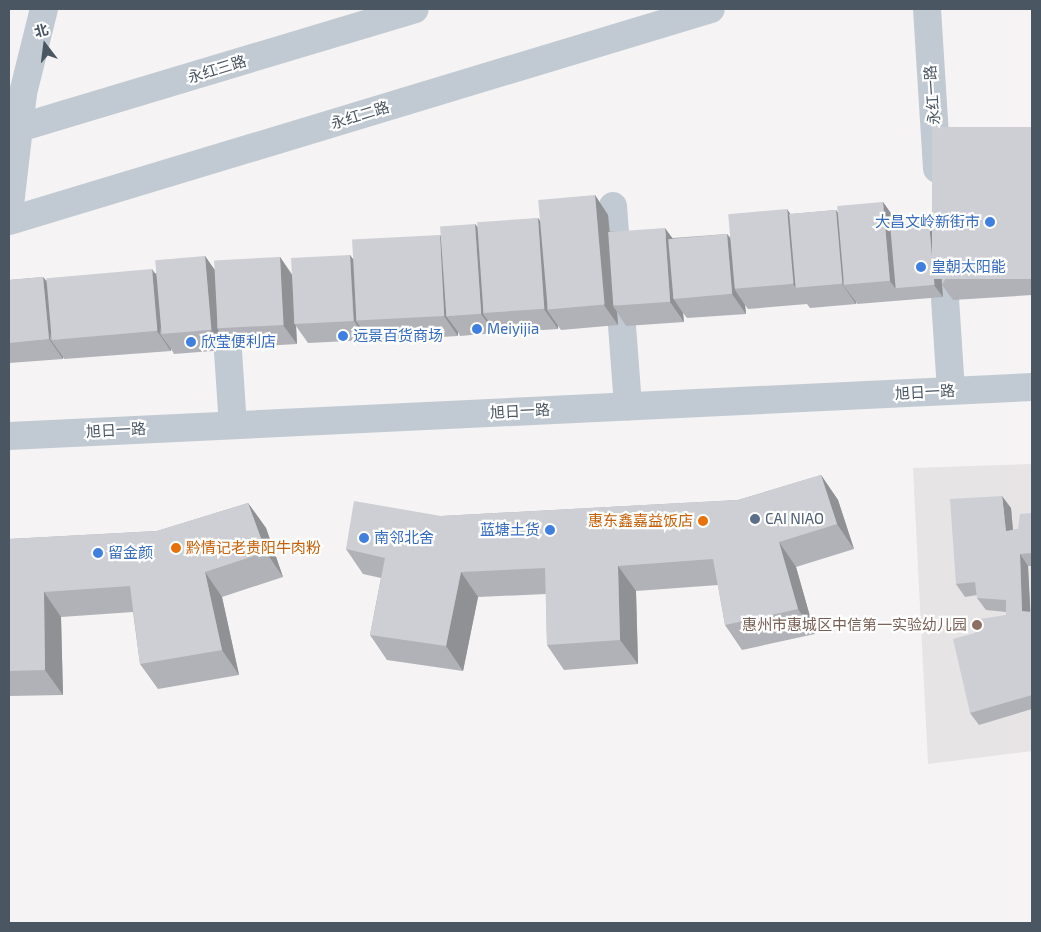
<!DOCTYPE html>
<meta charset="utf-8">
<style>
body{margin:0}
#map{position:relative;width:1041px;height:932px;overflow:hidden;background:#f5f3f3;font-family:"Exo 2","Noto Sans SC",sans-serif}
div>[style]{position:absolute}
.education>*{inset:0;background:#e6e4e5}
.minor>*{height:28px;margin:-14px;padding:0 14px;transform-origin:14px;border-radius:14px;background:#c1cad2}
.wall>*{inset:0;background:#b0b2b7}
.shaded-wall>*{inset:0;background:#909195}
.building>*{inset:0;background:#cdcfd5;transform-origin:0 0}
.dots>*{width:14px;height:14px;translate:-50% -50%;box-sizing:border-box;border:2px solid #fff;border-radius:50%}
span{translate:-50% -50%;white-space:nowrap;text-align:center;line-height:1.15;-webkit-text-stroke:4.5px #fff;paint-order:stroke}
.street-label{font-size:15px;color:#4a5661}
.shop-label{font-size:15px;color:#366cbe}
.right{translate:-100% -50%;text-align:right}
.left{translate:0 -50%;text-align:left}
.service-label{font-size:15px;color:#4e5e75}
.food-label{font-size:15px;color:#c56008}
.education-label{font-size:15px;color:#785e54}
.frame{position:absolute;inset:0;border:10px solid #4a5661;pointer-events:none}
.north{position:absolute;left:20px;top:20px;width:50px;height:50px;-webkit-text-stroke:4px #fff;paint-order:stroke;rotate:345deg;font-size:14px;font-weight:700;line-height:20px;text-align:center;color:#4a5661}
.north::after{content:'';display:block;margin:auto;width:18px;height:22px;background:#4a5661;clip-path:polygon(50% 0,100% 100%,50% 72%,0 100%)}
</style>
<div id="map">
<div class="education">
<div style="clip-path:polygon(1032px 464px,1032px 751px,928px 764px,913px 468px)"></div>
</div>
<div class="minor">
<div style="left:927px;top:9px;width:160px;rotate:86.4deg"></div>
<div style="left:19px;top:128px;width:413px;rotate:-16.7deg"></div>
<div style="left:613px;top:206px;width:201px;rotate:85.7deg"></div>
<div style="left:9px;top:214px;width:122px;rotate:-83.4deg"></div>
<div style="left:23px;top:93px;width:87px;rotate:-76deg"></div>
<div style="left:9px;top:221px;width:733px;rotate:-16.8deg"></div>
<div style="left:942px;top:252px;width:138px;rotate:86.3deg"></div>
<div style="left:225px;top:306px;width:119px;rotate:86.2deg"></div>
<div style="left:9px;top:436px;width:1024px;rotate:-2.74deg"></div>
</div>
<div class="wall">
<div style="clip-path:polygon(1032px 127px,1032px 295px,953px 300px,942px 285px)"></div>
<div style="clip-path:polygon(595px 195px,608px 215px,610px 231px,672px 238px,727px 234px,730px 237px,791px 214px,836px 210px,838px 213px,883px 202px,897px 222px,897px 225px,929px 222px,938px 234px,943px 297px,857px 304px,856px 302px,856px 304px,810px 308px,807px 304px,748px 309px,745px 305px,746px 314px,687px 318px,683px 313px,684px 322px,626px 326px,617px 312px,618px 325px,561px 330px,558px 326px,558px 329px,497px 333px,495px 330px,495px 333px,460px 336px,458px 332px,458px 336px,370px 341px,368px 337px,368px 340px,308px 343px,296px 326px,297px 344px,231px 348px,224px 338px,225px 350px,174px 354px,171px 349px,171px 351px,64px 359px,63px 357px,63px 359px,9px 363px,9px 280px,43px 277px,46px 280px,156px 273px,205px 256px,214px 269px,280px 257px,292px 274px,350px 255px,353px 259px,440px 235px,441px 237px,475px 224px,478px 227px,538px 218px,539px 220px)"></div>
<div style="clip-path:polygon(821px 475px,838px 500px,854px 549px,796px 567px,815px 634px,742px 650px,725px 625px,718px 585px,636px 591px,638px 664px,564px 670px,547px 645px,546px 594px,478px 597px,463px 671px,387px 660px,370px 635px,381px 578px,363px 574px,346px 549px,441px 516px,738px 500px)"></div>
<div style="clip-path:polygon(248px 503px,266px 528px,283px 577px,222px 597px,239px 675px,158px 689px,140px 664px,133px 612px,61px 617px,63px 695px,9px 696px,9px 539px,157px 531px)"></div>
<div style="clip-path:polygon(1011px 508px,1013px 530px,1018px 529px,1032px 513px,1032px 566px,1028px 566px,1030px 612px,1032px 612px,1032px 709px,979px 725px,970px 713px,975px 633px,1006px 615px,1006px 612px,986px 610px,977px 598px,977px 595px,965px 597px,956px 584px)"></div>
</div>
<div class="shaded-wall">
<div style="clip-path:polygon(595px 195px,608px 215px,616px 306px,613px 306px,617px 312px,618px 325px,604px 305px)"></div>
<div style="clip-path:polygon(883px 202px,897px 222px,902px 287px,895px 288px,890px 281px)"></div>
<div style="clip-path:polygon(787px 209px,801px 229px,796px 288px,793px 284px)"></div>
<div style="clip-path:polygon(836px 210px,850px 230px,843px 285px,856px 302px,856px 304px,842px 284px)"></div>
<div style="clip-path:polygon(538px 218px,552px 238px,547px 310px,558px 326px,558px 329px,544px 309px)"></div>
<div style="clip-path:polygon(929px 222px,938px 234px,943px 297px,934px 285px)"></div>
<div style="clip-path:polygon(475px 224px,489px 244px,483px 314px,495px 330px,495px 333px,481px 314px)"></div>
<div style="clip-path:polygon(665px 228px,679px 247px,673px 298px,683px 313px,684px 322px,670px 302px)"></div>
<div style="clip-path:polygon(727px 234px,741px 254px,735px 290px,745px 305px,746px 314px,732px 294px)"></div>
<div style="clip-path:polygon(440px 235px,454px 255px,446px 316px,458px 332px,458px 336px,444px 316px)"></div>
<div style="clip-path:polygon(350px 255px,364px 275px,356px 321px,368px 337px,368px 340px,354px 321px)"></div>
<div style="clip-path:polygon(205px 256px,219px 276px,217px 328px,224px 338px,225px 350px,211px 330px)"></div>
<div style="clip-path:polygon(280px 257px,293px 277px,294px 323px,296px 326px,297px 344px,283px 325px)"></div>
<div style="clip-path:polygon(152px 269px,166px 289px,160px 334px,171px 349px,171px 351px,157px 331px)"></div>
<div style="clip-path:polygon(43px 277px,57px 297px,50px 339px,63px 357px,63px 359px,49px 339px)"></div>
<div style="clip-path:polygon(821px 475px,838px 500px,854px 549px,837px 524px)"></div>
<div style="clip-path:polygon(1002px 496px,1011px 508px,1014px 544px,1006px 531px)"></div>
<div style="clip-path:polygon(248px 503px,266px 528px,283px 577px,266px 552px)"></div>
<div style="clip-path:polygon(779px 542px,796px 567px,815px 634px,798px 609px)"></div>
<div style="clip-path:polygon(1020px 554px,1028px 566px,1031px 623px,1022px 611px)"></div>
<div style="clip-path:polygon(618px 566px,636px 591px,638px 664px,620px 640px)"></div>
<div style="clip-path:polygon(205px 572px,222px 597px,239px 675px,222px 650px)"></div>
<div style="clip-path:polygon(461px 572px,478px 597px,463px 671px,446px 646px)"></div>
<div style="clip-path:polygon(44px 592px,61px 617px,63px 695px,45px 670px)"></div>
</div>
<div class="building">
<div style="left:1032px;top:127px;width:152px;height:100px;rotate:90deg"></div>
<div style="left:595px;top:195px;width:110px;height:57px;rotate:85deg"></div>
<div style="left:883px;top:202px;width:79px;height:46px;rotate:85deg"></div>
<div style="left:787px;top:209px;width:75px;height:59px;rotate:85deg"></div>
<div style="left:836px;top:210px;width:74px;height:47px;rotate:85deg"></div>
<div style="left:538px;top:218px;width:91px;height:61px;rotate:86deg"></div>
<div style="left:929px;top:222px;width:63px;height:39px;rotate:85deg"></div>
<div style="left:475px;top:224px;width:90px;height:35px;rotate:86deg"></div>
<div style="left:665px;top:228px;width:74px;height:57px;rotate:86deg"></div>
<div style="left:727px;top:234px;width:60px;height:59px;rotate:85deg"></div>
<div style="left:440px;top:235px;width:81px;height:88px;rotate:87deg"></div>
<div style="left:350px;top:255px;width:66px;height:59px;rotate:87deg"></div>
<div style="left:205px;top:256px;width:74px;height:50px;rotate:85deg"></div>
<div style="left:280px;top:257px;width:68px;height:66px;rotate:87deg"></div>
<div style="left:152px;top:269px;width:62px;height:106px;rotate:85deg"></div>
<div style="clip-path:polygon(43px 277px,49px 339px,9px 343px,9px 280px)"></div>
<div style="clip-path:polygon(821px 475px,837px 524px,779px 542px,798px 609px,725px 625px,713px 559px,618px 566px,620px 640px,547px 645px,545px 568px,461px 572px,446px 646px,370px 635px,385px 558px,346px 549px,354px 501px,441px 516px,738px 500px)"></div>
<div style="clip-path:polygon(1002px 496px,1006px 531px,1018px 529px,1020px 514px,1032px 513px,1032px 553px,1020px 554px,1022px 611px,1032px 612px,1032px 695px,970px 713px,953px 639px,975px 633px,974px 620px,1006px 615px,1006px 600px,977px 598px,975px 582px,956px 584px,950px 499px)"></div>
<div style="clip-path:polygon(248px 503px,266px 552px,205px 572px,222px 650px,140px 664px,130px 586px,44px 592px,45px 670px,9px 671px,9px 539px,157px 531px)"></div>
</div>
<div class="dots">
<div style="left:990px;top:222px;background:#3f7fe0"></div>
<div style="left:921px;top:267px;background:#3f7fe0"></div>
<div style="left:477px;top:329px;background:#3f7fe0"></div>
<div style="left:343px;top:336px;background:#3f7fe0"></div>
<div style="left:191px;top:342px;background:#3f7fe0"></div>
<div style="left:755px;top:519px;background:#5c6f8a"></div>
<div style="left:703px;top:521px;background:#e8710a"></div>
<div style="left:550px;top:530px;background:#3f7fe0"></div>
<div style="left:364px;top:538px;background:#3f7fe0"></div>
<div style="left:176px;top:548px;background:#e8710a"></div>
<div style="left:98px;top:553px;background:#3f7fe0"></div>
<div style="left:977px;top:625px;background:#8d6e63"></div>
</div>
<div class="street-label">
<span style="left:217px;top:69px;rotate:-17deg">永红三路</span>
<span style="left:932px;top:95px;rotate:-94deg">永红一路</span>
<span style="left:360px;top:115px;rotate:-17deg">永红二路</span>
<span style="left:925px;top:392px;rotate:-3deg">旭日一路</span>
<span style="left:520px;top:411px;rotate:-3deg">旭日一路</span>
<span style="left:116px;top:430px;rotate:-3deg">旭日一路</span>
</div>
<div class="shop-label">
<span class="right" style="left:980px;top:222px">大昌文岭新街市</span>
<span class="left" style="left:931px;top:267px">皇朝太阳能</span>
<span class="left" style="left:487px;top:329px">Meiyijia</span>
<span class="left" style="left:353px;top:336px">远景百货商场</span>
<span class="left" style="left:201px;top:342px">欣莹便利店</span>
<span class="right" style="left:540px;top:530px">蓝塘土货</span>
<span class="left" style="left:374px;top:538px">南邻北舍</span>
<span class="left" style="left:108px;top:553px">留金颜</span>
</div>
<div class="service-label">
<span class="left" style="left:765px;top:519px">CAI NIAO</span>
</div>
<div class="food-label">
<span class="right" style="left:693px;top:521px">惠东鑫嘉益饭店</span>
<span class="left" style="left:186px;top:548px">黔情记老贵阳牛肉粉</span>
</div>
<div class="education-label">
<span class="right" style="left:967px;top:625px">惠州市惠城区中信第一实验幼儿园</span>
</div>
<div class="frame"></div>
<div class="north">北</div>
</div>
